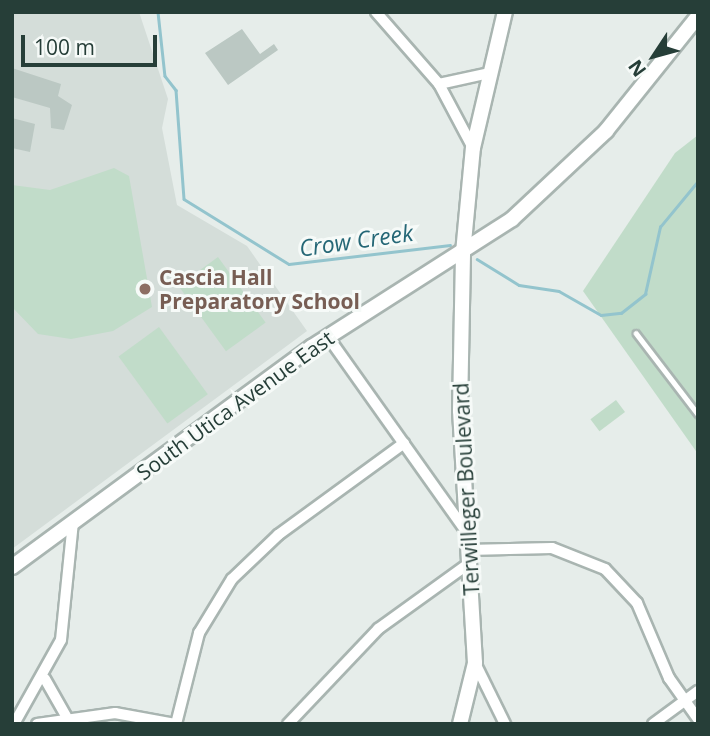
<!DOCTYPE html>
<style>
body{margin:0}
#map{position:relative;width:710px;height:736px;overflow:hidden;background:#e6edea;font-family:"Open Sans",sans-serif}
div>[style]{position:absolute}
.built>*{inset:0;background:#d4ddd9}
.green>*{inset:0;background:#c1dcc9;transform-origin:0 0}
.stream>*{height:2.5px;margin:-1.25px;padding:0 1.25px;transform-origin:1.25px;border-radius:1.25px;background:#93c4cd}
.building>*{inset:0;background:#bbc8c3}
.roads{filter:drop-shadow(2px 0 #a9b5b1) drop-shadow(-2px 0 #a9b5b1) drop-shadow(0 2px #a9b5b1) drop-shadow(0 -2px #a9b5b1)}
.lane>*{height:4.5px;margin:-2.25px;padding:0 2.25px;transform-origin:2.25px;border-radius:2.25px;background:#fff}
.street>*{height:10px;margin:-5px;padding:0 5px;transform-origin:5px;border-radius:5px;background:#fff}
.secondary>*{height:14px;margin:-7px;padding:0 7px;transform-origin:7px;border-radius:7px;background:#fff}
.dots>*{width:19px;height:19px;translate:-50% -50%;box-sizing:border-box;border:4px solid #f6faf8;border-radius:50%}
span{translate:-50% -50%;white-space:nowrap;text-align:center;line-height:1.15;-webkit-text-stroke:6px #f6faf8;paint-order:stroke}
.education-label{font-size:21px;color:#785e54;font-weight:700}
.left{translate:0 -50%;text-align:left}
.street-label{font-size:21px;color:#263e38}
.water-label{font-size:23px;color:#256776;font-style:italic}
.frame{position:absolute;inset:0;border:14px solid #263e38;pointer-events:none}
.north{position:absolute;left:619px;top:21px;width:70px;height:70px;-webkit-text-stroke:5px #f6faf8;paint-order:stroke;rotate:234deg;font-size:19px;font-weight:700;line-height:28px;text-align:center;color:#263e38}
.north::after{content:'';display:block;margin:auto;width:24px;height:32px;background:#263e38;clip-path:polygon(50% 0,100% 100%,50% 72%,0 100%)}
.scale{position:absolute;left:21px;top:35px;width:136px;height:32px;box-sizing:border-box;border:4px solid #263e38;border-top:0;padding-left:9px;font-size:21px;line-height:24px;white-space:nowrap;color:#263e38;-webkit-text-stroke:5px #f6faf8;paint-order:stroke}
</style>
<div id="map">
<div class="built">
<div style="clip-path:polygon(12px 12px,139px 12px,168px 99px,162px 128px,177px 205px,247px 246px,307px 331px,12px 549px)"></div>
</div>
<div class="green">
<div style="clip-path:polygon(698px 135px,698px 454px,583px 291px,675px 153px)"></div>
<div style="clip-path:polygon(114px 168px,129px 176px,152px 307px,113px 331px,71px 339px,38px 334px,12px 307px,12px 185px,50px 190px)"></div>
<div style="left:218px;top:257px;width:81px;height:49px;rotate:54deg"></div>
<div style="left:159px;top:327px;width:83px;height:50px;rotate:54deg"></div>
<div style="left:616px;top:400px;width:15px;height:32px;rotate:53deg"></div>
</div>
<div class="stream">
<div style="left:158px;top:12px;width:64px;rotate:83.8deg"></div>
<div style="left:165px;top:76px;width:18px;rotate:52deg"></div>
<div style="left:176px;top:90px;width:109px;rotate:85.8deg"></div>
<div style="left:184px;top:199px;width:123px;rotate:31.8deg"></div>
<div style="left:289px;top:264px;width:162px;rotate:-6.7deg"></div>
<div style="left:477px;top:259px;width:49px;rotate:31.8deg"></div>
<div style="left:519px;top:285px;width:40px;rotate:8.5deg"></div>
<div style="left:559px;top:291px;width:48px;rotate:29.7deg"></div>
<div style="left:601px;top:315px;width:20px;rotate:-6deg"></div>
<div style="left:621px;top:313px;width:31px;rotate:-38deg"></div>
<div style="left:645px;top:294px;width:69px;rotate:-77.4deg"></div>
<div style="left:660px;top:227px;width:60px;rotate:-50.4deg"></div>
</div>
<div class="building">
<div style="clip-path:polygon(242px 29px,260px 54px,274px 44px,278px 50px,228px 85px,205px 53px)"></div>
<div style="clip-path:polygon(12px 68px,61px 84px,58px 96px,72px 105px,64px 130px,51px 128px,50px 108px,12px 97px)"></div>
<div style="clip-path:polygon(12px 118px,35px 124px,30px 152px,12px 148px)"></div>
</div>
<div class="roads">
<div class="lane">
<div style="left:636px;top:333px;width:102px;rotate:52.6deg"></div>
</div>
<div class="street">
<div style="left:376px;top:12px;width:96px;rotate:48.8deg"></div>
<div style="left:439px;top:84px;width:72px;rotate:62deg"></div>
<div style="left:439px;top:84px;width:51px;rotate:-12.4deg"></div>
<div style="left:328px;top:337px;width:238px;rotate:54.6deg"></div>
<div style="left:467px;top:550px;width:85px;rotate:-1.3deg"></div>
<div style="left:552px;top:548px;width:57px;rotate:21.6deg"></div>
<div style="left:605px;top:569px;width:47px;rotate:46.7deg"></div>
<div style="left:637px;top:603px;width:82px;rotate:66.9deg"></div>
<div style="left:669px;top:678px;width:50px;rotate:54.7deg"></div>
<div style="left:475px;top:663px;width:68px;rotate:63.8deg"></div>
<div style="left:45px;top:679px;width:43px;rotate:60.4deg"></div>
<div style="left:14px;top:724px;width:96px;rotate:-60.8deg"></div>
<div style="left:61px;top:640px;width:119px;rotate:-84.2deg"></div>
<div style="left:37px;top:724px;width:79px;rotate:-8deg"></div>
<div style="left:115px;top:713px;width:61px;rotate:10.4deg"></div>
<div style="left:176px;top:724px;width:94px;rotate:-75.8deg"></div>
<div style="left:199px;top:633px;width:63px;rotate:-58.6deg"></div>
<div style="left:232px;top:579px;width:64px;rotate:-43.7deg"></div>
<div style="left:278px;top:535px;width:156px;rotate:-36.1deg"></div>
<div style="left:288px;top:724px;width:131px;rotate:-46.5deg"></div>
<div style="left:378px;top:629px;width:111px;rotate:-35.8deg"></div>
<div style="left:653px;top:724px;width:56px;rotate:-36.3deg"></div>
</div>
<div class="secondary">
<div style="left:12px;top:567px;width:372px;rotate:-36.3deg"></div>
<div style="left:312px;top:347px;width:237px;rotate:-32.6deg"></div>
<div style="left:512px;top:219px;width:129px;rotate:-43.1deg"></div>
<div style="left:606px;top:131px;width:147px;rotate:-51.3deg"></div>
<div style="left:460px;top:724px;width:63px;rotate:-76.2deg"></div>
<div style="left:475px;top:663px;width:252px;rotate:-93.4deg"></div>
<div style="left:460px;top:411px;width:158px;rotate:-88.9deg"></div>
<div style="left:463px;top:253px;width:105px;rotate:-84.6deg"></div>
<div style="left:473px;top:148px;width:140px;rotate:-76.8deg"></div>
</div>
</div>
<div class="dots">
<div style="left:145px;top:289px;background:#8d6e63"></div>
</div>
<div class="education-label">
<span class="left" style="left:159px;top:289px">Cascia Hall<br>Preparatory School</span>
</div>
<div class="street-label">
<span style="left:235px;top:405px;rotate:-36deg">South Utica Avenue East</span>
<span style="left:466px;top:489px;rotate:-93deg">Terwilleger Boulevard</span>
</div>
<div class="water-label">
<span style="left:356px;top:240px;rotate:-8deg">Crow Creek</span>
</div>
<div class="frame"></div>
<div class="north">N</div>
<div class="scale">100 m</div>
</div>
